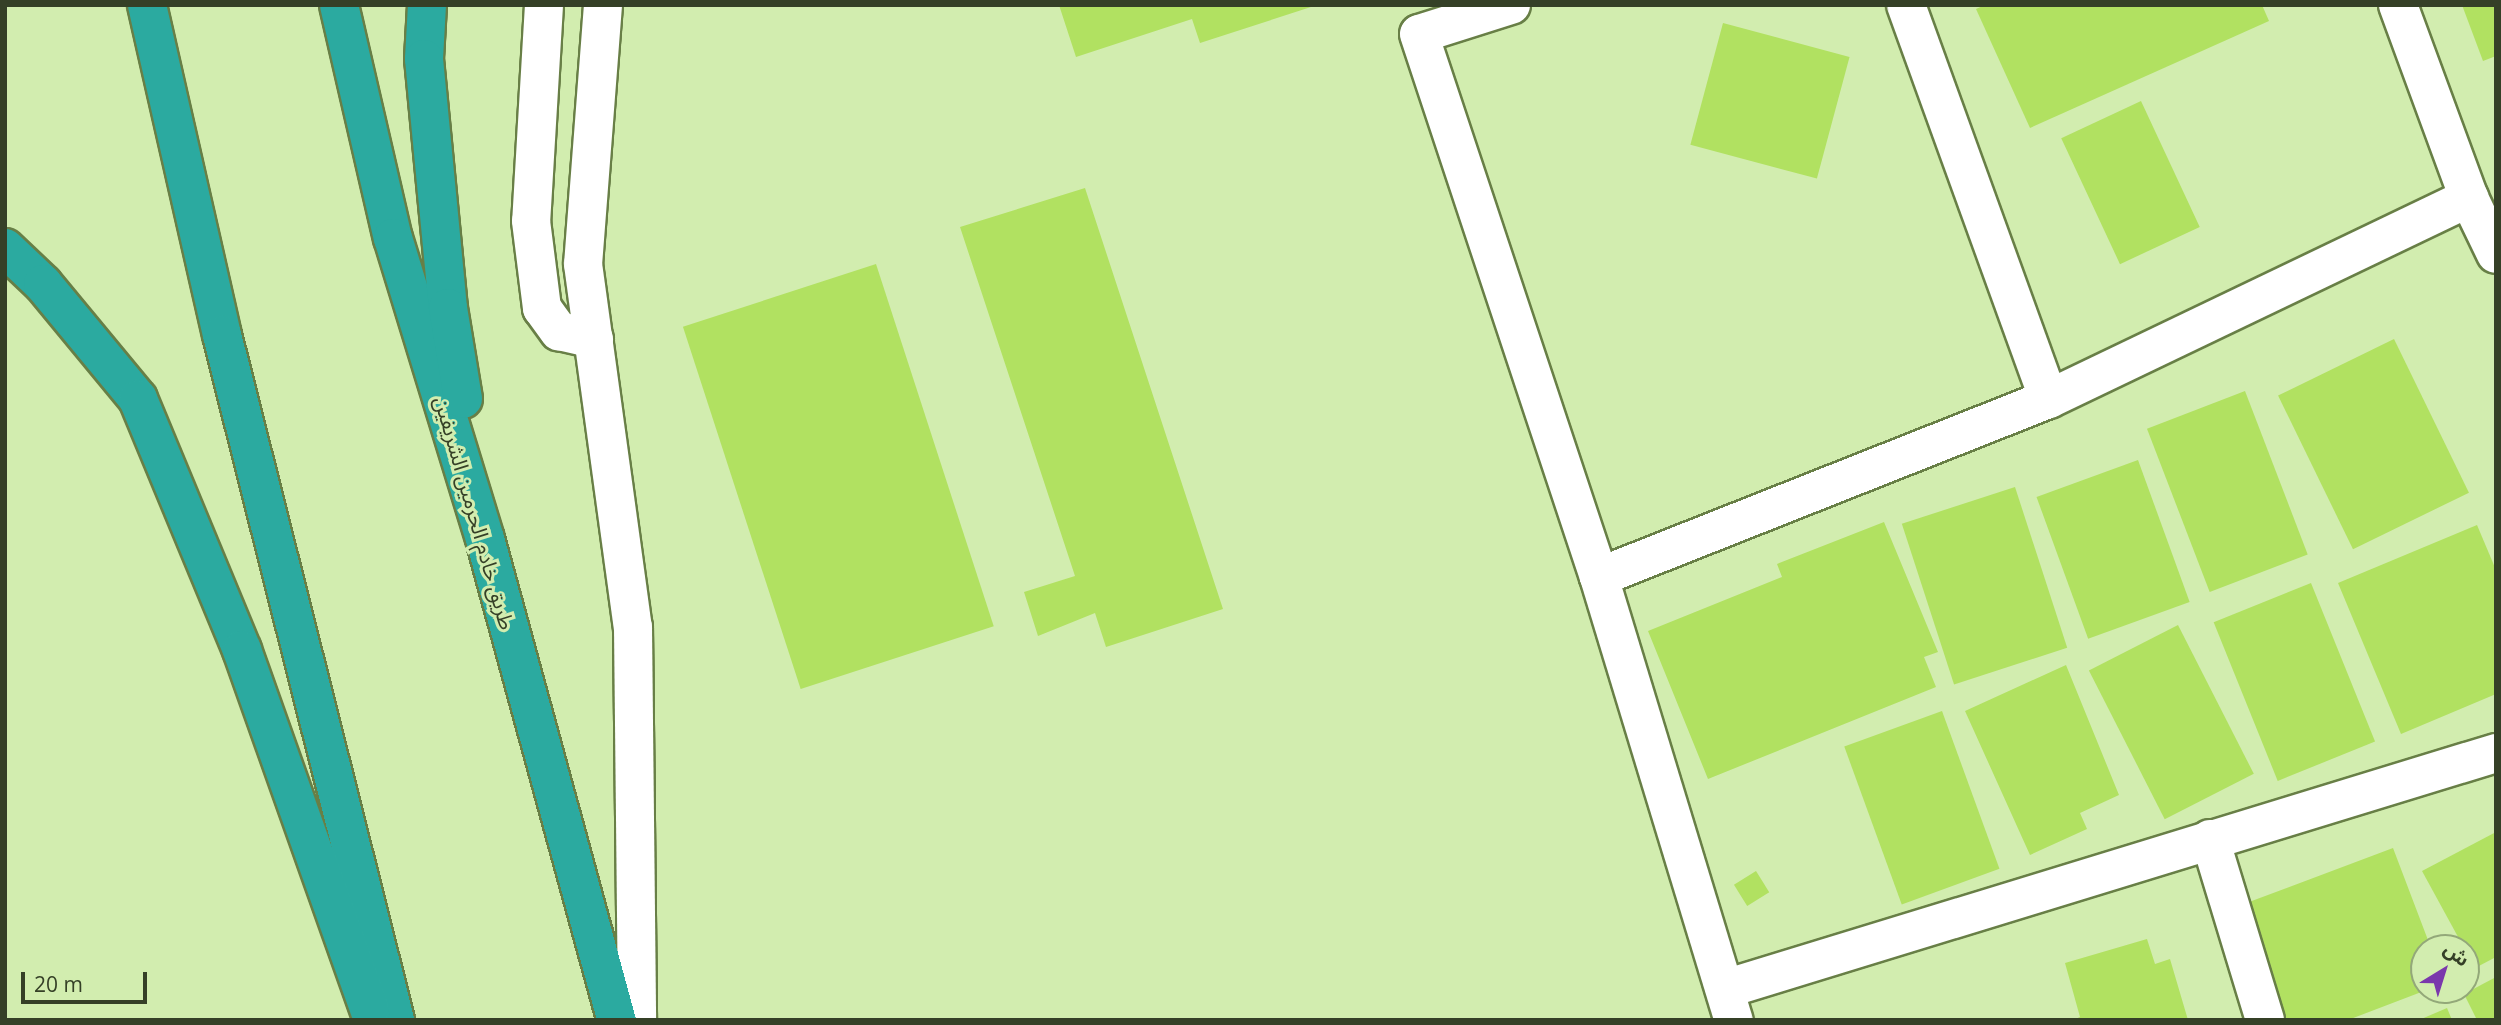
<!DOCTYPE html>
<meta charset="utf-8">
<style>
body{margin:0}
#map{position:relative;width:2501px;height:1025px;overflow:hidden;background:#d2edaf;font-family:"Open Sans","Noto Sans Arabic",sans-serif}
div>[style]{position:absolute}
.building>*{inset:0;background:#b1e161;transform-origin:0 0}
.roads{filter:drop-shadow(2px 0 #687f46) drop-shadow(-2px 0 #687f46) drop-shadow(0 2px #687f46) drop-shadow(0 -2px #687f46)}
.minor>*{height:38px;margin:-19px;padding:0 19px;transform-origin:19px;border-radius:19px;background:#fff}
.motorway>*{height:38px;margin:-19px;padding:0 19px;transform-origin:19px;border-radius:19px;background:#2baaa0}
span{translate:-50% -50%;white-space:nowrap;text-align:center;line-height:1.15;-webkit-text-stroke:6px #d2edaf;paint-order:stroke}
.street-label{font-size:21px;color:#354027}
.frame{position:absolute;inset:0;border:7px solid #354027;pointer-events:none}
.north{position:absolute;left:2410px;top:934px;width:70px;height:70px;box-sizing:border-box;background:#d2edaf;border:2px solid #93a879;border-radius:50%;rotate:38deg;font-size:19px;font-weight:700;line-height:28px;text-align:center;color:#354027}
.north::after{content:'';display:block;margin:auto;width:24px;height:32px;background:#7a38ac;clip-path:polygon(50% 0,100% 100%,50% 72%,0 100%)}
.scale{position:absolute;left:21px;top:972px;width:126px;height:32px;box-sizing:border-box;border:4px solid #354027;border-top:0;padding-left:9px;font-size:21px;line-height:24px;white-space:nowrap;color:#354027;-webkit-text-stroke:5px #d2edaf;paint-order:stroke}
</style>
<div id="map">
<div class="building">
<div style="clip-path:polygon(1059px 5px,1314px 5px,1314px 6px,1200px 43px,1192px 19px,1076px 57px)"></div>
<div style="clip-path:polygon(1985px 5px,2262px 5px,2269px 21px,2030px 128px,1976px 9px)"></div>
<div style="clip-path:polygon(2462px 5px,2496px 5px,2496px 56px,2483px 61px)"></div>
<div style="left:1723px;top:23px;width:131px;height:126px;rotate:15deg"></div>
<div style="left:2141px;top:101px;width:139px;height:88px;rotate:65deg"></div>
<div style="clip-path:polygon(1085px 188px,1223px 609px,1106px 647px,1095px 613px,1038px 636px,1024px 592px,1075px 576px,960px 227px)"></div>
<div style="left:876px;top:264px;width:381px;height:203px;rotate:72deg"></div>
<div style="left:2394px;top:339px;width:171px;height:129px;rotate:64deg"></div>
<div style="left:2245px;top:391px;width:175px;height:105px;rotate:69deg"></div>
<div style="left:2138px;top:460px;width:151px;height:108px;rotate:70deg"></div>
<div style="left:2015px;top:487px;width:169px;height:119px;rotate:72deg"></div>
<div style="clip-path:polygon(1884px 522px,1938px 652px,1924px 657px,1936px 687px,1708px 779px,1648px 631px,1782px 577px,1777px 564px)"></div>
<div style="clip-path:polygon(2477px 525px,2496px 570px,2496px 694px,2401px 734px,2338px 583px)"></div>
<div style="left:2311px;top:583px;width:171px;height:105px;rotate:68deg"></div>
<div style="left:2178px;top:625px;width:167px;height:100px;rotate:63deg"></div>
<div style="clip-path:polygon(2066px 665px,2119px 795px,2080px 813px,2087px 829px,2030px 855px,1965px 711px)"></div>
<div style="left:1942px;top:711px;width:168px;height:104px;rotate:70deg"></div>
<div style="clip-path:polygon(2496px 832px,2496px 957px,2475px 968px,2422px 871px)"></div>
<div style="clip-path:polygon(2393px 848px,2431px 948px,2424px 948px,2424px 991px,2348px 1020px,2285px 1020px,2241px 905px)"></div>
<div style="left:1756px;top:871px;width:25px;height:26px;rotate:58deg"></div>
<div style="clip-path:polygon(2147px 939px,2155px 964px,2170px 959px,2188px 1020px,2073px 1020px,2080px 1017px,2065px 963px)"></div>
<div style="clip-path:polygon(2496px 977px,2496px 1020px,2477px 1020px,2464px 994px)"></div>
<div style="clip-path:polygon(2447px 1008px,2452px 1020px,2419px 1020px)"></div>
</div>
<div class="roads">
<div class="minor">
<div style="left:544px;top:5px;width:216px;rotate:93.4deg"></div>
<div style="left:531px;top:221px;width:88px;rotate:82.8deg"></div>
<div style="left:542px;top:308px;width:29px;rotate:54deg"></div>
<div style="left:559px;top:331px;width:36px;rotate:13deg"></div>
<div style="left:603px;top:5px;width:260px;rotate:94.4deg"></div>
<div style="left:583px;top:264px;width:366px;rotate:82.2deg"></div>
<div style="left:633px;top:627px;width:393px;rotate:89.4deg"></div>
<div style="left:1511px;top:5px;width:96px;rotate:162.5deg"></div>
<div style="left:1419px;top:34px;width:572px;rotate:71.66deg"></div>
<div style="left:1599px;top:577px;width:463px;rotate:73.1deg"></div>
<div style="left:1906px;top:5px;width:419px;rotate:70.1deg"></div>
<div style="left:2398px;top:5px;width:206px;rotate:69.8deg"></div>
<div style="left:2469px;top:198px;width:62px;rotate:64.3deg"></div>
<div style="left:1599px;top:577px;width:484px;rotate:-21.6deg"></div>
<div style="left:2049px;top:399px;width:466px;rotate:-25.6deg"></div>
<div style="left:2210px;top:839px;width:189px;rotate:73.1deg"></div>
<div style="left:1725px;top:989px;width:806px;rotate:-17.02deg"></div>
</div>
<div class="motorway">
<div style="left:147px;top:5px;width:338px;rotate:77.2deg"></div>
<div style="left:222px;top:335px;width:707px;rotate:75.83deg"></div>
<div style="left:339px;top:5px;width:239px;rotate:77deg"></div>
<div style="left:393px;top:238px;width:315px;rotate:73deg"></div>
<div style="left:485px;top:539px;width:499px;rotate:74.7deg"></div>
<div style="left:427px;top:5px;width:54px;rotate:93.2deg"></div>
<div style="left:424px;top:59px;width:250px;rotate:84.5deg"></div>
<div style="left:448px;top:308px;width:92px;rotate:80.6deg"></div>
<div style="left:5px;top:248px;width:52px;rotate:43.5deg"></div>
<div style="left:43px;top:284px;width:149px;rotate:50.4deg"></div>
<div style="left:138px;top:399px;width:272px;rotate:67.5deg"></div>
<div style="left:242px;top:650px;width:383px;rotate:70.5deg"></div>
</div>
</div>
<div class="street-label">
<span style="left:475px;top:513px;rotate:74deg">طريق خادم الحرمين الشريفين</span>
</div>
<div class="frame"></div>
<div class="north">ش</div>
<div class="scale">20 m</div>
</div>
